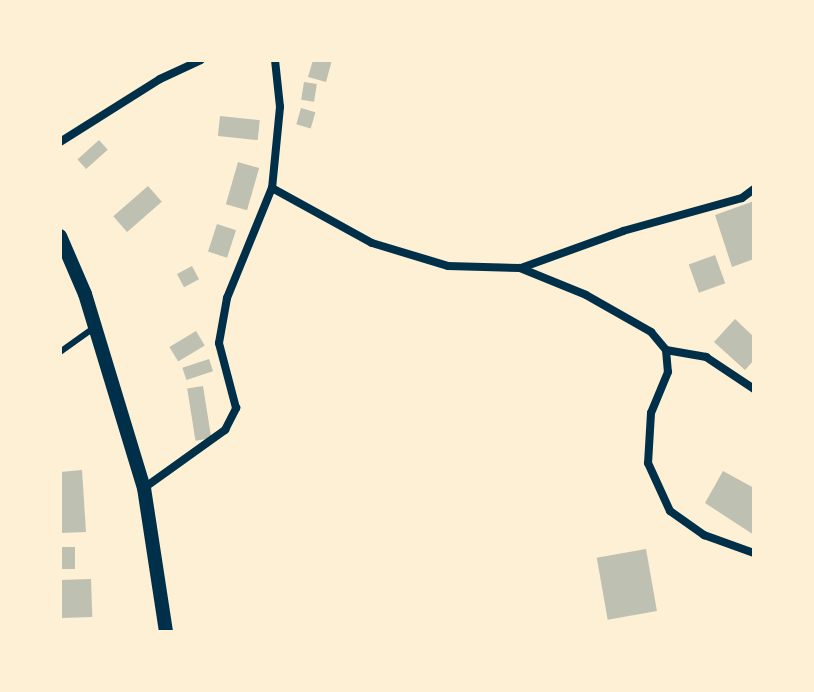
<!DOCTYPE html>
<style>
body{margin:0}
#map{position:relative;width:814px;height:692px;overflow:hidden;background:#fdf0d5;font-family:"DM Sans",sans-serif}
div>[style]{position:absolute}
.building>*{inset:0;background:#bec0b2;transform-origin:0 0}
.service>*{height:6px;margin:-3px;padding:0 3px;transform-origin:3px;border-radius:3px;background:#003049}
.minor>*{height:8px;margin:-4px;padding:0 4px;transform-origin:4px;border-radius:4px;background:#003049}
.tertiary>*{height:14px;margin:-7px;padding:0 7px;transform-origin:7px;border-radius:7px;background:#003049}
span{translate:-50% -50%;white-space:nowrap;text-align:center;line-height:1.15;-webkit-text-stroke:6px #fdf0d5;paint-order:stroke}
.frame{position:absolute;inset:0;border:62px solid #fdf0d5;pointer-events:none}
</style>
<div id="map">
<div class="building">
<div style="clip-path:polygon(313px 60px,332px 60px,326px 82px,308px 77px)"></div>
<div style="left:304px;top:82px;width:13px;height:18px;rotate:9deg"></div>
<div style="left:301px;top:108px;width:15px;height:17px;rotate:16deg"></div>
<div style="left:220px;top:116px;width:40px;height:20px;rotate:6deg"></div>
<div style="left:99px;top:140px;width:13px;height:29px;rotate:48deg"></div>
<div style="left:238px;top:162px;width:22px;height:44px;rotate:16deg"></div>
<div style="left:148px;top:186px;width:21px;height:46px;rotate:49deg"></div>
<div style="clip-path:polygon(754px 201px,754px 259px,732px 267px,715px 215px)"></div>
<div style="left:217px;top:224px;width:20px;height:29px;rotate:18deg"></div>
<div style="left:715px;top:255px;width:30px;height:28px;rotate:70deg"></div>
<div style="left:192px;top:266px;width:15px;height:17px;rotate:62deg"></div>
<div style="clip-path:polygon(735px 319px,754px 337px,754px 360px,745px 370px,714px 342px)"></div>
<div style="left:196px;top:331px;width:17px;height:31px;rotate:59deg"></div>
<div style="left:209px;top:359px;width:13px;height:28px;rotate:72deg"></div>
<div style="left:203px;top:386px;width:53px;height:16px;rotate:81deg"></div>
<div style="clip-path:polygon(82px 470px,86px 532px,60px 533px,60px 472px)"></div>
<div style="clip-path:polygon(723px 471px,754px 488px,754px 535px,705px 503px)"></div>
<div style="left:60px;top:547px;width:15px;height:22px"></div>
<div style="left:646px;top:549px;width:63px;height:50px;rotate:80deg"></div>
<div style="left:91px;top:579px;width:38px;height:31px;rotate:88deg"></div>
</div>
<div class="service">
<div style="left:60px;top:352px;width:43px;rotate:-35.5deg"></div>
</div>
<div class="minor">
<div style="left:275px;top:60px;width:47px;rotate:83.9deg"></div>
<div style="left:280px;top:107px;width:81px;rotate:95.6deg"></div>
<div style="left:272px;top:188px;width:114px;rotate:28.8deg"></div>
<div style="left:372px;top:243px;width:79px;rotate:16.8deg"></div>
<div style="left:448px;top:266px;width:72px;rotate:1.6deg"></div>
<div style="left:520px;top:268px;width:71px;rotate:22.2deg"></div>
<div style="left:586px;top:295px;width:75px;rotate:29.6deg"></div>
<div style="left:651px;top:332px;width:23px;rotate:50deg"></div>
<div style="left:666px;top:350px;width:22px;rotate:85deg"></div>
<div style="left:668px;top:372px;width:44px;rotate:112.5deg"></div>
<div style="left:651px;top:413px;width:50px;rotate:93.4deg"></div>
<div style="left:648px;top:463px;width:53px;rotate:65.4deg"></div>
<div style="left:670px;top:511px;width:42px;rotate:35.2deg"></div>
<div style="left:704px;top:535px;width:53px;rotate:19.8deg"></div>
<div style="left:60px;top:142px;width:118px;rotate:-32.2deg"></div>
<div style="left:160px;top:79px;width:45px;rotate:-24.9deg"></div>
<div style="left:521px;top:268px;width:109px;rotate:-19.9deg"></div>
<div style="left:623px;top:231px;width:123px;rotate:-15.5deg"></div>
<div style="left:742px;top:198px;width:15px;rotate:-37deg"></div>
<div style="left:666px;top:350px;width:41px;rotate:9.9deg"></div>
<div style="left:706px;top:357px;width:58px;rotate:33.7deg"></div>
<div style="left:144px;top:488px;width:100px;rotate:-35.6deg"></div>
<div style="left:225px;top:430px;width:25px;rotate:-63deg"></div>
<div style="left:236px;top:408px;width:67px;rotate:-104.7deg"></div>
<div style="left:219px;top:343px;width:46px;rotate:-79.9deg"></div>
<div style="left:227px;top:298px;width:119px;rotate:-67.8deg"></div>
</div>
<div class="tertiary">
<div style="left:60px;top:236px;width:63px;rotate:66.7deg"></div>
<div style="left:85px;top:294px;width:203px;rotate:73.1deg"></div>
<div style="left:144px;top:488px;width:146px;rotate:81.3deg"></div>
</div>
<div class="frame"></div>
</div>
